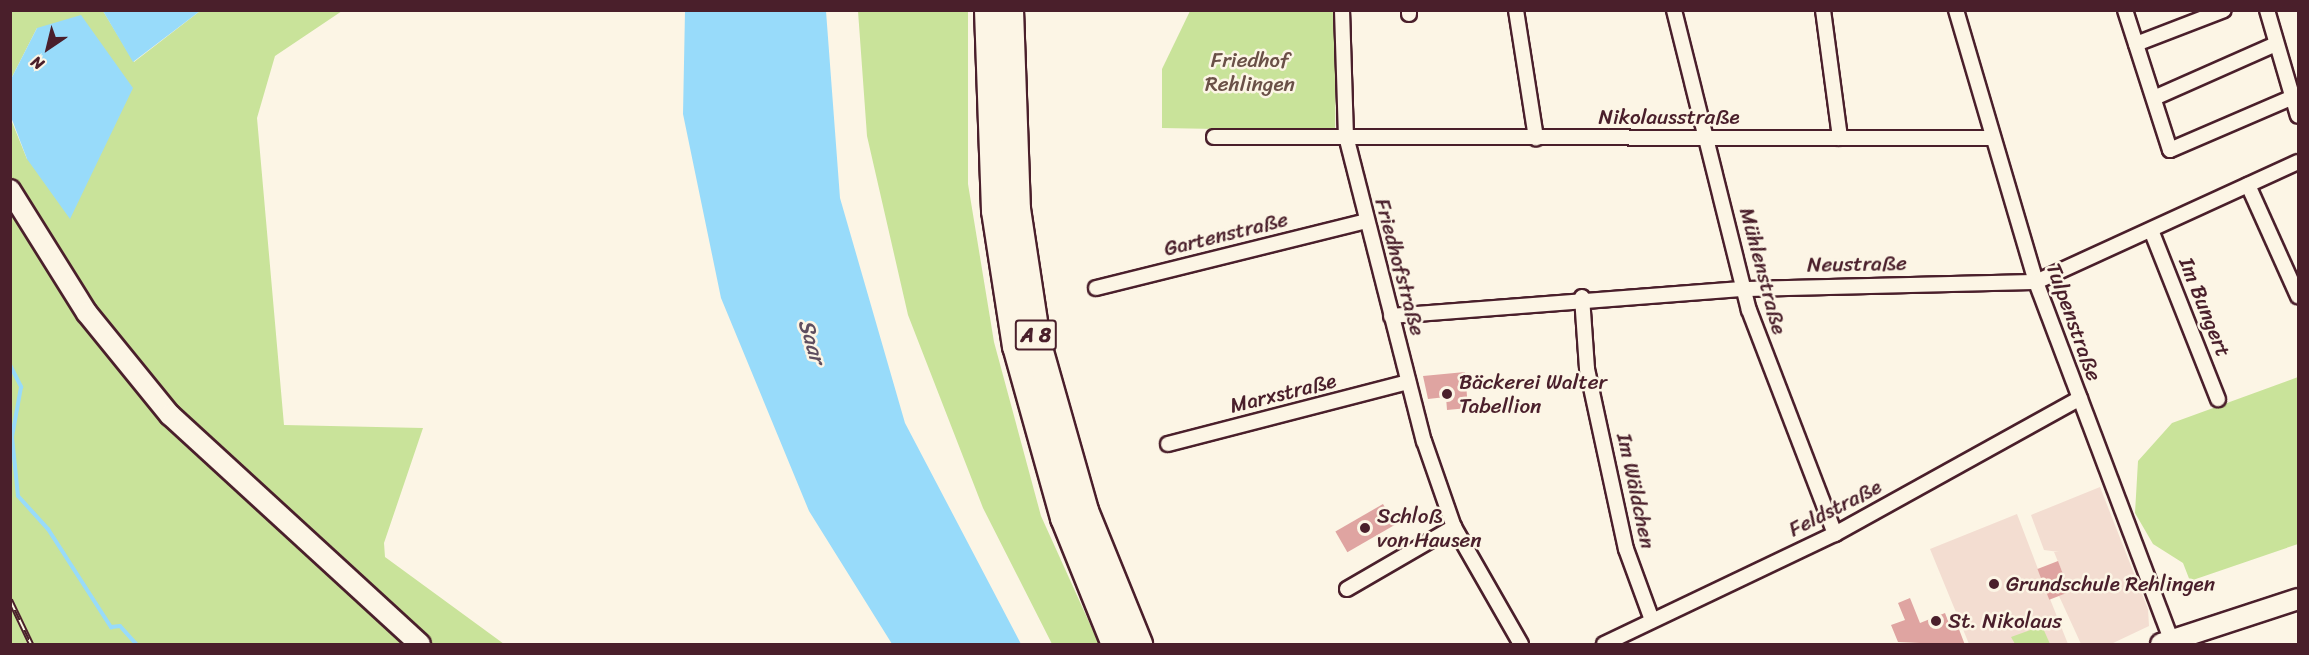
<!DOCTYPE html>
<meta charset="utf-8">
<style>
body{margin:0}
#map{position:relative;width:2309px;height:655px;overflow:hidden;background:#fcf5e5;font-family:Sriracha,sans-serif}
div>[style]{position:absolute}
.built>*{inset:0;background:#f3ddd1}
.green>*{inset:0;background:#c9e39a}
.water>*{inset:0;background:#98dbfa}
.stream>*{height:4px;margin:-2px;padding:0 2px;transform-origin:2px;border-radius:2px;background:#98dbfa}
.building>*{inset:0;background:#dfa4a1;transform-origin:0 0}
.roads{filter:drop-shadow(2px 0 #4a1f2b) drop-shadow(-2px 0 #4a1f2b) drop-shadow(0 2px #4a1f2b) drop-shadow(0 -2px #4a1f2b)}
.street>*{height:14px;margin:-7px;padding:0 7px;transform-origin:7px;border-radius:7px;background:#fcf5e5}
.secondary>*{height:20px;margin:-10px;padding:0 10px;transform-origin:10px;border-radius:10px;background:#fcf5e5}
.highway>*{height:26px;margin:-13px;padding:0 13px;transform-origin:13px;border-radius:13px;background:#fcf5e5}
.rail>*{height:6px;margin-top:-3px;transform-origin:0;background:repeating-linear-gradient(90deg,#fcf5e5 0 11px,#4a1f2b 0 22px);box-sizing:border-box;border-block:2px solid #4a1f2b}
.dots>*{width:16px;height:16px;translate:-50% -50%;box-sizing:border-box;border:3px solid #fcf5e5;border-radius:50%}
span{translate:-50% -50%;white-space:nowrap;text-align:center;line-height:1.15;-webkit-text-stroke:5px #fcf5e5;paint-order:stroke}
.shield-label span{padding:2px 4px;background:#fcf5e5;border:2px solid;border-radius:4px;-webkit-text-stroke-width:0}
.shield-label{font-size:20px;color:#4a1f2b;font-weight:700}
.park-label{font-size:21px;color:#6a5047}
.street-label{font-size:21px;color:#4a1f2b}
.poi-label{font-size:21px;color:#4a1f2b}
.left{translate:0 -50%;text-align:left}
.water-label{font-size:22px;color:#5e4e5f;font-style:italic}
.frame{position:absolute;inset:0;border:12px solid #4a1f2b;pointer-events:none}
.north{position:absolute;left:18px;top:18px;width:60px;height:60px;-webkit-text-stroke:4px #fcf5e5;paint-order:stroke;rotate:215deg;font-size:16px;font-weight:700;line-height:24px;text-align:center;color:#4a1f2b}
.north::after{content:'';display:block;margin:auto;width:21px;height:27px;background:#4a1f2b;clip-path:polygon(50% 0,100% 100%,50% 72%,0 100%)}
</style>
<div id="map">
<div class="built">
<div style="clip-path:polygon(2100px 487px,2148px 609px,2149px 626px,2111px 644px,2081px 644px,2059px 596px,2070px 591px,2054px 552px,2059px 552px,2044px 550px,2031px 515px)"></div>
<div style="clip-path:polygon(2017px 514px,2038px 569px,2068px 644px,1969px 644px,1930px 549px)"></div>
</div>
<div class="green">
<div style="clip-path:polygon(11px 11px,103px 11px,134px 62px,200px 11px,342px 11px,275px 56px,257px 118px,284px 425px,423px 428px,384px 543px,385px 557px,504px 644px,11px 644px,10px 117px,27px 159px,37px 28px,11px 79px)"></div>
<div style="clip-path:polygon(858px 11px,968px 11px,968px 184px,994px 342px,1041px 516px,1099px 644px,1052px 644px,983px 508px,908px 315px,867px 136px)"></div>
<div style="clip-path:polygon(1190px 11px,1337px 11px,1335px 131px,1162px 128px,1162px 69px)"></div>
<div style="clip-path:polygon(2298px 377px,2298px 544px,2190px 581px,2183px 563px,2153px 544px,2135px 513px,2138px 461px,2172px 423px)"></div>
<div style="clip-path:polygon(2042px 626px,2050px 644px,2015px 644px,2011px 637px)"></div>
</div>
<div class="water">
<div style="clip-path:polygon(103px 11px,200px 11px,133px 62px)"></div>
<div style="clip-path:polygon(685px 11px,826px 11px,840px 198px,905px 423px,1021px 644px,892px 644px,809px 511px,721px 298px,683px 114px)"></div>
<div style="clip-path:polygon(81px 15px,133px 88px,70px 219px,27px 159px,11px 117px,11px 79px,37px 28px)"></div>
</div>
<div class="stream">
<div style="left:10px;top:365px;width:25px;rotate:63deg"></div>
<div style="left:21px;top:387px;width:51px;rotate:100.2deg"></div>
<div style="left:12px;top:437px;width:59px;rotate:84.2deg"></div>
<div style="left:18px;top:496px;width:45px;rotate:47.7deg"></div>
<div style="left:48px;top:529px;width:117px;rotate:57.3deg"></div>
<div style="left:111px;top:627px;width:9px;rotate:-6deg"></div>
<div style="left:120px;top:626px;width:24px;rotate:48deg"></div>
</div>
<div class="building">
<div style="clip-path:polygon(1465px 372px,1468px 408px,1447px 410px,1446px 397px,1428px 399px,1423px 376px)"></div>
<div style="left:1383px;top:504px;width:24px;height:55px;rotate:60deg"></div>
<div style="left:2058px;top:561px;width:33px;height:22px;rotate:69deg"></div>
<div style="clip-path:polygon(1910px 598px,1920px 623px,1945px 613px,1950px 626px,1957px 624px,1965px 645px,1898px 642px,1891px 625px,1905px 620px,1898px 603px)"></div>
</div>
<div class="roads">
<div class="street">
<div style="left:1342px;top:10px;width:126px;rotate:88.2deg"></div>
<div style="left:1346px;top:136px;width:315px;rotate:75.7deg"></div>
<div style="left:1424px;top:441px;width:91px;rotate:70.8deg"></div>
<div style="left:1454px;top:527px;width:135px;rotate:60.2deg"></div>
<div style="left:1516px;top:10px;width:130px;rotate:81.1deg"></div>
<div style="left:1674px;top:10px;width:309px;rotate:76deg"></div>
<div style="left:1749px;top:310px;width:240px;rotate:69deg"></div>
<div style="left:1823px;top:10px;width:129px;rotate:82.4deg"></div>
<div style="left:1956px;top:10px;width:284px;rotate:73.6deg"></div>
<div style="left:2036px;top:282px;width:384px;rotate:69.3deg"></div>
<div style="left:2125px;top:10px;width:147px;rotate:72.2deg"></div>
<div style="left:2170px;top:150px;width:134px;rotate:-23.3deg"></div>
<div style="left:2267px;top:10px;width:110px;rotate:73.7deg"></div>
<div style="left:1409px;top:14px;width:4px;rotate:-90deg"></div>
<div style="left:2136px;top:44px;width:94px;rotate:-21.1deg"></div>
<div style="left:2154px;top:98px;width:133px;rotate:-23.9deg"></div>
<div style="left:1214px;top:137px;width:777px;rotate:0.07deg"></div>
<div style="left:2248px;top:185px;width:122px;rotate:65.8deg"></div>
<div style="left:2151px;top:230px;width:182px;rotate:68.4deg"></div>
<div style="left:1096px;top:288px;width:278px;rotate:-13.9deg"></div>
<div style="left:1582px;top:297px;width:72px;rotate:86deg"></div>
<div style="left:1587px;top:369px;width:184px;rotate:77.8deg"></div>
<div style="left:1626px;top:549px;width:76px;rotate:69.9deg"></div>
<div style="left:1391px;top:316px;width:354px;rotate:-4.4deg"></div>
<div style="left:1744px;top:289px;width:292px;rotate:-1.4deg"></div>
<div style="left:2036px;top:282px;width:288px;rotate:-24.6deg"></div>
<div style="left:1168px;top:444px;width:248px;rotate:-14.5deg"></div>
<div style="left:1347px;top:589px;width:124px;rotate:-30.1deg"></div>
<div style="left:1604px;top:644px;width:256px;rotate:-25.5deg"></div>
<div style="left:1835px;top:534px;width:280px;rotate:-29deg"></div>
</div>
<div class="secondary">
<div style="left:10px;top:190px;width:145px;rotate:58deg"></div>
<div style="left:87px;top:313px;width:132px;rotate:50.9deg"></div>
<div style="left:170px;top:415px;width:339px;rotate:42.5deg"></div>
<div style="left:2161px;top:644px;width:144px;rotate:-18.2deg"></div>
</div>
<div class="highway">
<div style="left:988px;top:10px;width:201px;rotate:88deg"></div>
<div style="left:995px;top:211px;width:137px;rotate:81.2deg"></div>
<div style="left:1016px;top:346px;width:179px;rotate:74.4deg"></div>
<div style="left:1064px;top:518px;width:136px;rotate:68deg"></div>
<div style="left:1010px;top:10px;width:199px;rotate:88deg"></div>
<div style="left:1017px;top:209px;width:134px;rotate:81.4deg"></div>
<div style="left:1037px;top:341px;width:177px;rotate:74.2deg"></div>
<div style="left:1085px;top:511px;width:144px;rotate:67.9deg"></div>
</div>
</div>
<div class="rail">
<div style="left:10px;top:600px;width:49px;rotate:64.5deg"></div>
</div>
<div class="dots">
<div style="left:1447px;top:394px;background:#4a1f2b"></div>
<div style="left:1365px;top:528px;background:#4a1f2b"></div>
<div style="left:1994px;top:584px;background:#4a1f2b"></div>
<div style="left:1936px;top:621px;background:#4a1f2b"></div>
</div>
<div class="shield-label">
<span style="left:1036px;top:335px">A 8</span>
</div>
<div class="park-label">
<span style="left:1250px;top:72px">Friedhof<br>Rehlingen</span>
</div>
<div class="street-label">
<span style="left:1669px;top:117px">Nikolausstraße</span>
<span style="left:1226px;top:234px;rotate:-14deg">Gartenstraße</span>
<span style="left:1857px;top:264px;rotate:-1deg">Neustraße</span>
<span style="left:1400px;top:267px;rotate:75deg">Friedhofstraße</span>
<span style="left:1763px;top:271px;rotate:75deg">Mühlenstraße</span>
<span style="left:2205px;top:307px;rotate:68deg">Im Bungert</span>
<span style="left:2074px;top:322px;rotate:70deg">Tulpenstraße</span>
<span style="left:1283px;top:393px;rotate:-14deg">Marxstraße</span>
<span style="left:1636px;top:491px;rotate:78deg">Im Wäldchen</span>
<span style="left:1835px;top:508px;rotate:-27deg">Feldstraße</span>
</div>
<div class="poi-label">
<span class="left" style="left:1459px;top:394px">Bäckerei Walter<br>Tabellion</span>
<span class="left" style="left:1377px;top:528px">Schloß<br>von Hausen</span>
<span class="left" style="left:2006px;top:584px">Grundschule Rehlingen</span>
<span class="left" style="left:1948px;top:621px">St. Nikolaus</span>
</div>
<div class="water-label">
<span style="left:812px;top:341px;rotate:73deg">Saar</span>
</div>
<div class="frame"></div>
<div class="north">N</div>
</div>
